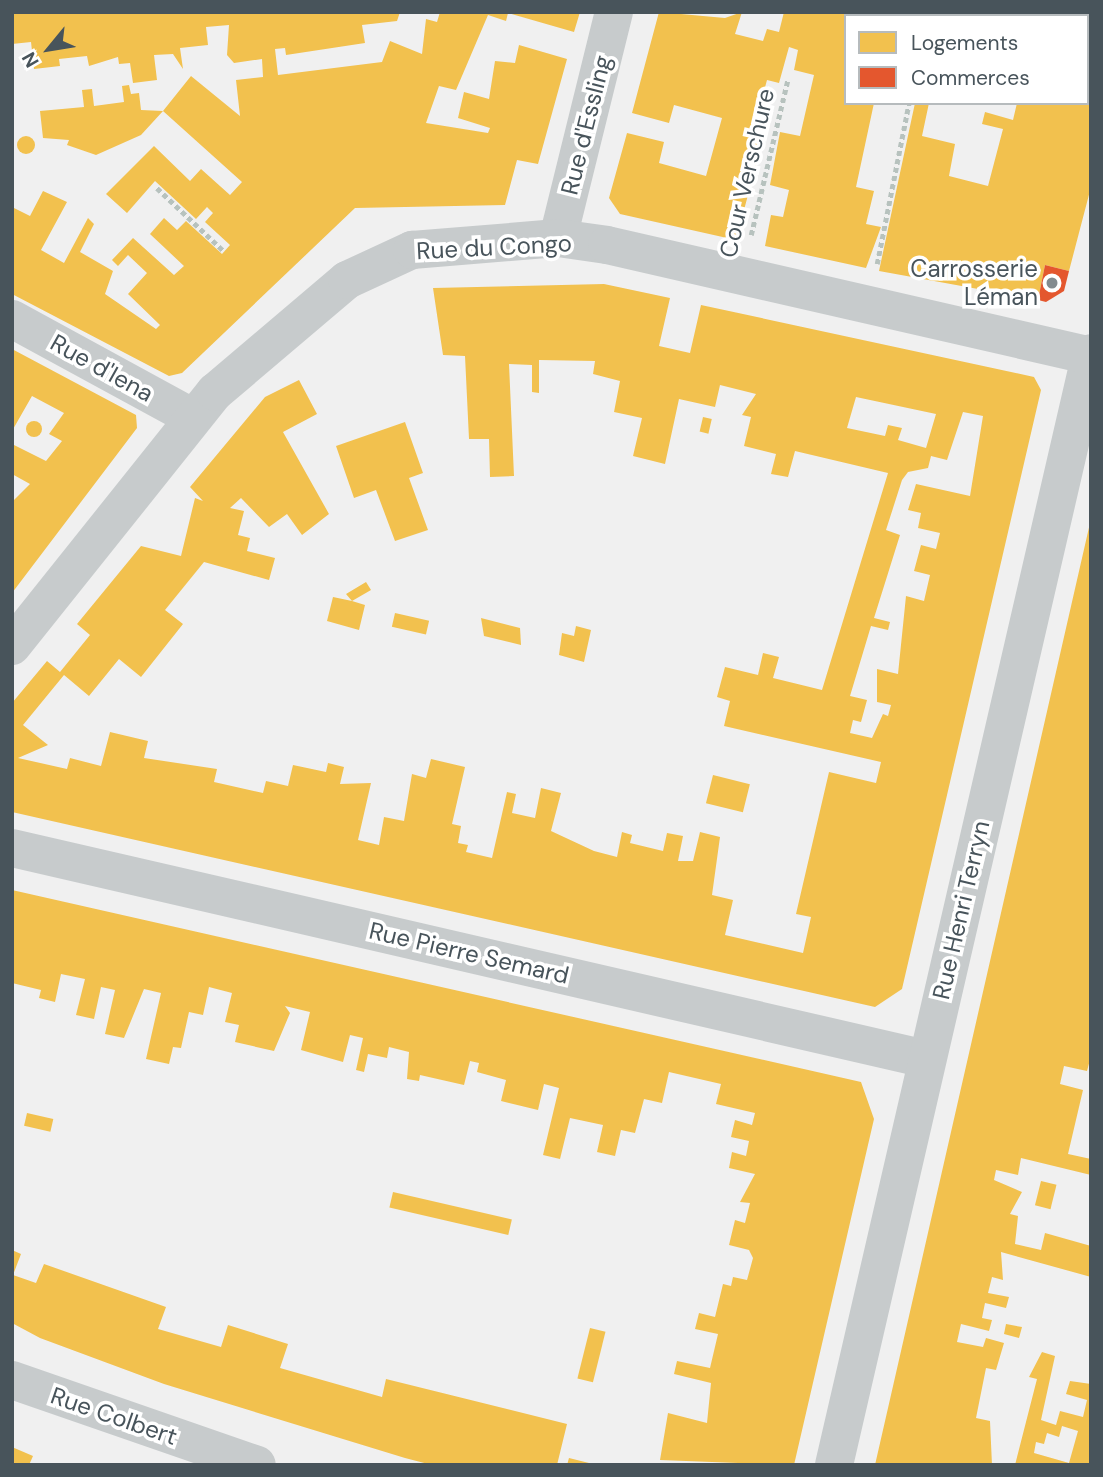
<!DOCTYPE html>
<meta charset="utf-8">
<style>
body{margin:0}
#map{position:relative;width:1103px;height:1477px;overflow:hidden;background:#f0f0f0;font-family:"DM Sans",sans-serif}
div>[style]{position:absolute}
.homes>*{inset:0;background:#f2c14e;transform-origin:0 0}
.round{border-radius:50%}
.shops>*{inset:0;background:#e4572e}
.path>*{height:4.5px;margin-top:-2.25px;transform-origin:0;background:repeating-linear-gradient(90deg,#b7c2be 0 5px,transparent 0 8.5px)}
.minor>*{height:38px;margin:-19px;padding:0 19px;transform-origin:19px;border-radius:19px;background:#c7cbcc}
.tertiary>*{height:38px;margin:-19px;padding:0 19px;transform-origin:19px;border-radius:19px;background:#c7cbcc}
.dots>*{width:19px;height:19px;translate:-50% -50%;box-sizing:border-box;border:4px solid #fff;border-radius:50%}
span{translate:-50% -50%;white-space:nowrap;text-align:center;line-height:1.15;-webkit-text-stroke:7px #fff;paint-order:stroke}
.street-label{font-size:24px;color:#48545b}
.poi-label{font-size:24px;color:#48545b}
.right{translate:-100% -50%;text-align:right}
.frame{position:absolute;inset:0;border:14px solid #48545b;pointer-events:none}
.legend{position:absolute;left:844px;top:14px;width:245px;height:91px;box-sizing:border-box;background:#fff;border:2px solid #b6bbbd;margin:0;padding:9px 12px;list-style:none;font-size:21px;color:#48545b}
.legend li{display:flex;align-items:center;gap:14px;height:35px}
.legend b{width:35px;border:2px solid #b6bbbd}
.north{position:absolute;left:14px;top:14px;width:70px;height:70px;-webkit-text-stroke:5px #fff;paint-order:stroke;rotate:240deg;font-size:19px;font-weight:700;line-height:28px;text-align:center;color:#48545b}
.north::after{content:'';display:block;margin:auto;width:24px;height:32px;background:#48545b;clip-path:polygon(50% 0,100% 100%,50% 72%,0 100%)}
</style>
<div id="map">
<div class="homes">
<div style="clip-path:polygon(12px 12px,400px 12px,397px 21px,362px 25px,365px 43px,286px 55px,285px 48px,275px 49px,278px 75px,382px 62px,390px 41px,422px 54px,426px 19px,437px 22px,440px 12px,580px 12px,574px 32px,508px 13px,506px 21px,488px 15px,456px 90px,439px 86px,426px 123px,488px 133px,490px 128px,458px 118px,464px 92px,489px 99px,495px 61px,515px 63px,519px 45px,567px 59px,538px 164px,517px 160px,505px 205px,355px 208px,182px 373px,169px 376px,12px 294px,12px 207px,30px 216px,43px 191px,67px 202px,41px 250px,64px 263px,88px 218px,94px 224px,80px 252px,113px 271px,105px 294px,156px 329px,160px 325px,128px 294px,147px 273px,128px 255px,118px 266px,112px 260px,133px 238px,174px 275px,184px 266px,150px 234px,164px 218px,177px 230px,186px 221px,222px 254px,230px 245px,205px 222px,213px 213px,207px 207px,196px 219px,155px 181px,127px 213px,106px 194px,154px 146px,190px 181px,201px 169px,230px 195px,242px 182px,163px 111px,191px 76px,240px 116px,236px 80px,263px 77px,262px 59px,234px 63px,227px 55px,229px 25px,206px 27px,208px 45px,180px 48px,183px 69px,173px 54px,154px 55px,157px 80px,133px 83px,130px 63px,119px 64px,118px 57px,89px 66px,87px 56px,59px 59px,60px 66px,34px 69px,31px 42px,12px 44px)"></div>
<div style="clip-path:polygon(659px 12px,725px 18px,742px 12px,735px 34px,763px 41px,767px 29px,779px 32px,784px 12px,905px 12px,846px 16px,846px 103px,874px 103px,856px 187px,874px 191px,866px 224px,881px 227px,866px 268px,765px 246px,771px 215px,783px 217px,789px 190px,770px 185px,780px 132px,800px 136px,814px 75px,794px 70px,798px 50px,789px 47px,779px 83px,767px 80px,757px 117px,768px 120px,736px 240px,620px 214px,609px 198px,627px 133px,664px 142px,659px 163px,706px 176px,722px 118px,674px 105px,669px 123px,632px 113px)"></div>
<div style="left:1006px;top:12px;width:30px;height:4px"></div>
<div style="clip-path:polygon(1039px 12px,1091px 12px,1091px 187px,1069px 271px,1045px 265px,1038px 300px,879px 271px,915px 103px,929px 103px,922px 136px,955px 144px,949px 176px,988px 186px,1003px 129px,982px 124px,985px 112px,1013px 120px,1017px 103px,1087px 103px,1087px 16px)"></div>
<div style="clip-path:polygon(129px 85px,131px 94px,139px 93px,141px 110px,163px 111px,141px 135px,96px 155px,67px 145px,69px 140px,43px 138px,40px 111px,84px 107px,82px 90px,92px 89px,94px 106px,124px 102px,122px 86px)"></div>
<div class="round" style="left:17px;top:136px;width:18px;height:18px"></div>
<div style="clip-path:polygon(evenodd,604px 284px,670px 298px,659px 346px,690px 353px,701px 305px,1034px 377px,1041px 390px,902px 989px,875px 1007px,12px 812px,12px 703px,47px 661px,60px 672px,90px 635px,77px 624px,141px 546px,181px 556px,195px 498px,203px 501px,190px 487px,265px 397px,299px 380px,317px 414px,283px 432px,329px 514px,302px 535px,287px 514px,269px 527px,241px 498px,230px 508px,244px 511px,238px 535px,250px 538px,247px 551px,275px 558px,269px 580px,204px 562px,165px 610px,183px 624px,141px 677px,119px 659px,89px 696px,64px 675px,23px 725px,48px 745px,18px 758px,67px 769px,70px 758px,101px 766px,110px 732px,148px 741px,144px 758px,217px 769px,214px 782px,263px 793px,266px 781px,288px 786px,293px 765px,326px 772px,328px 763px,344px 767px,340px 784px,371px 783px,358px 840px,379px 845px,384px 817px,404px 821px,412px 774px,426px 778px,431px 759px,465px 767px,452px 824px,461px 826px,458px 843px,468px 845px,466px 852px,492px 858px,507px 792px,516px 794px,512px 813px,535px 818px,541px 788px,561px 793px,551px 831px,594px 851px,617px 857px,622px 832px,632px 835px,630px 843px,663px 851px,667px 833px,683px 836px,678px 861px,693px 861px,700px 832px,720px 837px,712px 895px,733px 900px,725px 935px,803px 953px,811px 917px,796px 914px,829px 772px,876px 783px,881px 762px,724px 726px,730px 701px,717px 697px,725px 667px,758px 675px,763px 653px,779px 657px,773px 678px,822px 690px,888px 473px,795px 451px,788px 477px,771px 474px,776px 454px,744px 446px,751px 417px,742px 415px,756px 394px,720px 385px,715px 407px,679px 399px,665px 464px,633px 456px,642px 418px,614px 412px,620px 381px,593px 374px,595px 361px,539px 360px,539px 393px,532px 392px,532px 365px,509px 364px,514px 476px,490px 477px,489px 439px,469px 439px,465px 356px,443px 355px,433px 288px,604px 284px,856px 397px,936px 414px,926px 448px,898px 440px,902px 428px,888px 425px,885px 436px,847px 428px,856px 397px,604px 284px,963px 412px,983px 416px,970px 496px,916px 484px,908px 510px,921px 513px,918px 528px,940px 533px,936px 549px,921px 545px,914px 571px,930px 575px,924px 601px,906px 596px,898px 674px,877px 669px,877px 702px,891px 705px,888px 716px,883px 714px,872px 738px,850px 733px,853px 720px,861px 722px,867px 700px,850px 696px,871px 626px,888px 630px,890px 622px,874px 618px,900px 535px,886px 530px,902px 480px,908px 472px,928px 468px,931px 456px,947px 460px,963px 412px)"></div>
<div style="clip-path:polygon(12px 349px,136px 415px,137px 428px,12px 593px,12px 502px,30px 484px,12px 474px,12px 444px,46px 461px,62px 441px,49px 434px,64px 413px,32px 396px,12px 431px)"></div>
<div style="left:703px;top:417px;width:9px;height:15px;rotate:13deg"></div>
<div class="round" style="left:26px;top:421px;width:16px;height:16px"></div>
<div style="clip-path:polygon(405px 422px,423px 473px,409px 478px,428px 530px,395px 541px,376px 490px,354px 498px,336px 446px)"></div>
<div style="clip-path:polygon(1090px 523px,1091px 1056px,1087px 1071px,1064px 1066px,1060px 1084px,1083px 1090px,1068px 1154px,1091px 1159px,1091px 1175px,1021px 1158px,1018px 1175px,996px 1170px,994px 1180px,1022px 1192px,1010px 1214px,1018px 1216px,1015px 1244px,1041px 1250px,1045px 1233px,1091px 1246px,1091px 1277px,1001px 1252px,1003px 1280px,992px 1277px,988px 1293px,1009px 1297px,1006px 1308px,985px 1303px,982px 1318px,992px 1320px,989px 1331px,961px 1324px,957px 1342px,983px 1347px,986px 1338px,1004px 1343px,996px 1370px,986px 1368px,976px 1418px,990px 1421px,992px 1465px,875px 1465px)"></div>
<div style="clip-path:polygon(366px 582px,371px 590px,352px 601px,365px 605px,359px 630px,327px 621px,333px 597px,352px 601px,346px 594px)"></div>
<div style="left:395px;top:613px;width:35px;height:14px;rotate:13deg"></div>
<div style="clip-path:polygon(481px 618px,520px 628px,521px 645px,484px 636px)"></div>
<div style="clip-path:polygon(576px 626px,591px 630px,584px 662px,559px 655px,562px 633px,574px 636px)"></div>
<div style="left:713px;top:775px;width:38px;height:29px;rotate:14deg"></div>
<div style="clip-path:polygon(12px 890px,861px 1082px,874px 1119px,794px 1465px,660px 1460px,668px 1413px,707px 1423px,711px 1383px,674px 1374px,677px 1361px,710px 1368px,718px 1334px,695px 1329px,699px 1313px,715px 1317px,723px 1284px,731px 1286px,733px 1277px,747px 1280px,753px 1258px,749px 1250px,729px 1245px,735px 1220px,745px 1223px,750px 1203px,740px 1202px,755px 1174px,729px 1168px,732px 1152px,746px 1156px,749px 1141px,731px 1137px,735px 1120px,752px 1125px,755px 1113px,716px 1104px,721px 1084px,669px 1072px,662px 1103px,644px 1099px,635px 1133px,621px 1130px,615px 1156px,597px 1152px,603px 1125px,570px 1118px,560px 1159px,543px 1155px,559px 1088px,544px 1084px,538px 1110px,501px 1101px,506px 1080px,477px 1072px,479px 1063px,470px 1061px,464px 1085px,420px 1075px,419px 1081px,407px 1079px,409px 1052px,389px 1047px,387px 1058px,368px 1054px,364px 1072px,356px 1070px,363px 1038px,350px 1035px,343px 1062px,301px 1050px,310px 1012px,285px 1006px,290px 1013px,274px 1051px,235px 1042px,239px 1025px,225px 1022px,232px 993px,209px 987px,203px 1015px,189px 1012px,181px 1048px,173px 1047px,169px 1064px,146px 1059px,161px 993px,144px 989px,124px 1038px,105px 1034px,115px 990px,101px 987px,94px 1019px,76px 1015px,85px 979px,61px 974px,55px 1002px,39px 998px,41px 990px,12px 983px)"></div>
<div style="left:27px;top:1113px;width:27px;height:13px;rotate:13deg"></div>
<div style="left:1041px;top:1181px;width:16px;height:25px;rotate:14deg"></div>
<div style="left:393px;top:1192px;width:122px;height:16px;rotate:13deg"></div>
<div style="clip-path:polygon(12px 1250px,21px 1254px,13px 1275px,36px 1283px,44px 1264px,166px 1307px,158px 1329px,221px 1347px,228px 1325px,288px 1344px,280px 1368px,382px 1397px,386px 1379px,567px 1424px,557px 1465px,432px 1465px,405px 1458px,164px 1384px,40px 1338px,12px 1323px)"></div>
<div style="clip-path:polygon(1006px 1324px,1022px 1327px,1019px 1338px,1004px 1334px)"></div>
<div style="left:590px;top:1328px;width:16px;height:52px;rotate:14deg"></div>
<div style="clip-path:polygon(evenodd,1042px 1352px,1055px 1356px,1041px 1420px,1056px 1425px,1060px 1411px,1083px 1417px,1087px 1400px,1066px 1394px,1070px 1381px,1091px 1384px,1091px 1465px,1015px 1465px,1037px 1379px,1029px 1377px,1042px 1352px,1062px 1426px,1078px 1431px,1069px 1463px,1034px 1453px,1036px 1442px,1044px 1444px,1047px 1433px,1059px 1437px,1062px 1426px)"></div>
<div style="clip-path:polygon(12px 1447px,33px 1456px,29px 1465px,12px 1465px)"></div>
<div style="clip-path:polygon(569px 1458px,593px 1464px,593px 1465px,567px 1465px)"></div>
</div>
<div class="shops">
<div style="clip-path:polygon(1045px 265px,1069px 271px,1064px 291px,1046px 302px,1038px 300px)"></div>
</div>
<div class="path">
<div style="left:157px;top:188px;width:93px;rotate:43.3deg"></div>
<div style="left:751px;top:235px;width:161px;rotate:-76.7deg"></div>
<div style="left:877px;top:264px;width:164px;rotate:-78.8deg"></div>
</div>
<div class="minor">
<div style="left:558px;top:238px;width:233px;rotate:-76.1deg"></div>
<div style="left:12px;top:319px;width:205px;rotate:28.6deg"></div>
<div style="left:12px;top:848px;width:938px;rotate:13deg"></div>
<div style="left:12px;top:1380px;width:259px;rotate:19.1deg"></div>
<div style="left:834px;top:1465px;width:1141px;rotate:-76.99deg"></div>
</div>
<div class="tertiary">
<div style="left:12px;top:646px;width:325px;rotate:-51.4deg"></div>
<div style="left:215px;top:392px;width:173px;rotate:-40.3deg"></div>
<div style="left:347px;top:280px;width:72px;rotate:-24.8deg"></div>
<div style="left:412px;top:250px;width:146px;rotate:-4.7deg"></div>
<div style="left:558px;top:238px;width:49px;rotate:8.1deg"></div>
<div style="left:607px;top:245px;width:497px;rotate:12.9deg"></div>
</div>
<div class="dots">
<div style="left:1052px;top:283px;background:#838b8f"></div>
</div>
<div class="street-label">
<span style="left:586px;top:125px;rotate:-76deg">Rue d'Essling</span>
<span style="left:747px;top:173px;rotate:-77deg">Cour Verschure</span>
<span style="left:494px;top:247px;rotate:-3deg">Rue du Congo</span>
<span style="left:102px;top:368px;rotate:29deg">Rue d'Iena</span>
<span style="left:961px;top:910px;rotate:-77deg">Rue Henri Terryn</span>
<span style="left:469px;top:953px;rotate:13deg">Rue Pierre Semard</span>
<span style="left:114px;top:1416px;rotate:19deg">Rue Colbert</span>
</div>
<div class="poi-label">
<span class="right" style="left:1038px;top:283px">Carrosserie<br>Léman</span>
</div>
<div class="frame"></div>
<ul class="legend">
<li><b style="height:19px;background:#f2c14e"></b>Logements</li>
<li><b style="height:19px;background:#e4572e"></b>Commerces</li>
</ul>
<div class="north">N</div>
</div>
